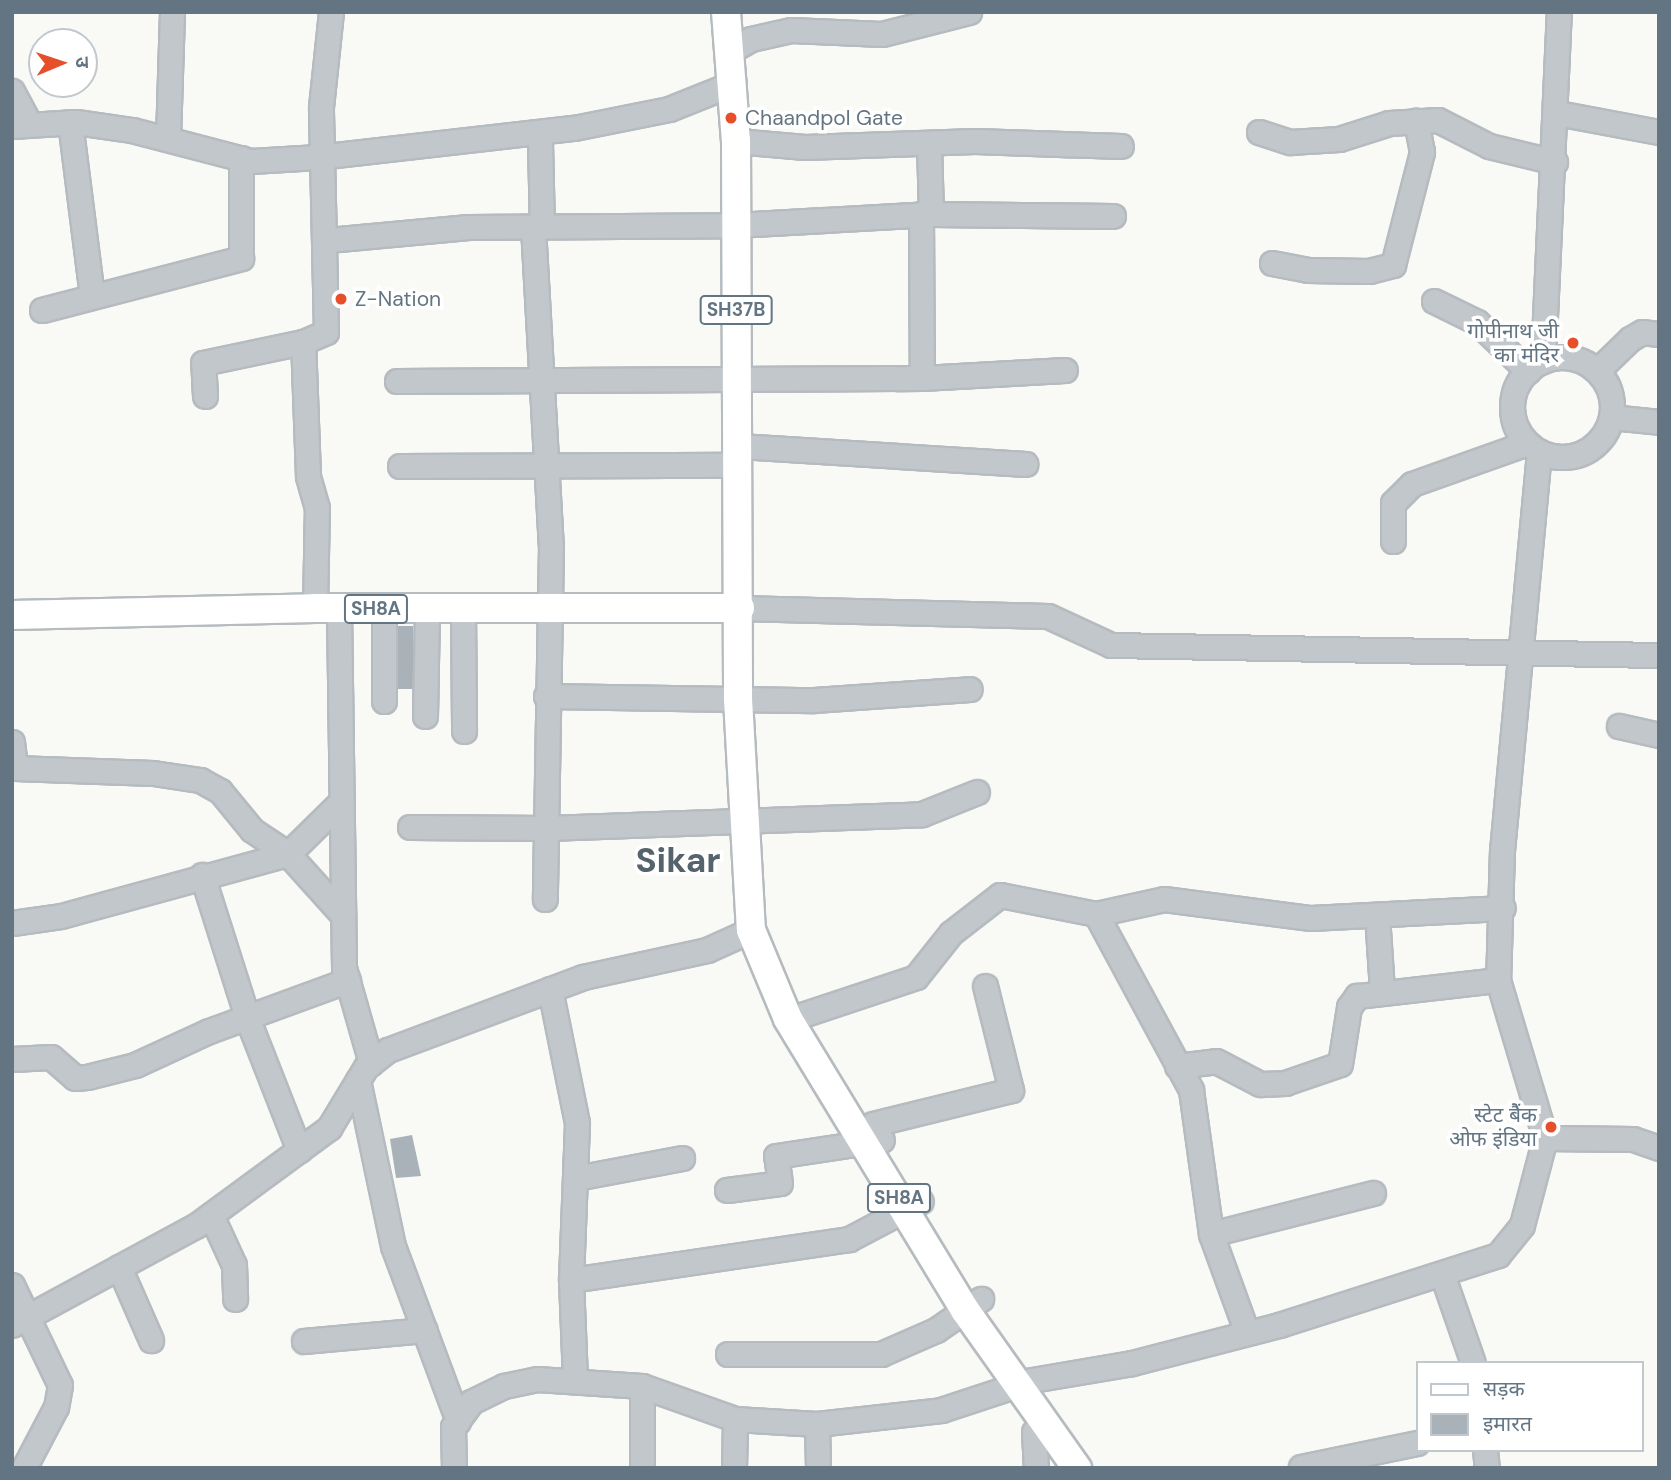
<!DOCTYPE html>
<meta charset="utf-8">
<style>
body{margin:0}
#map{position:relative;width:1671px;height:1480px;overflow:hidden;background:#f9f9f6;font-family:"DM Sans","Noto Sans Devanagari",sans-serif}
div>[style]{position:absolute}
.building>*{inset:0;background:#a9b2b8;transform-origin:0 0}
.roads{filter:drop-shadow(2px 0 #b5bbbf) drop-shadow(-2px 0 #b5bbbf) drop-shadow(0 2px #b5bbbf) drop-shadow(0 -2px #b5bbbf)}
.minor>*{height:23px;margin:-11.5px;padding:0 11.5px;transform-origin:11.5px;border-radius:11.5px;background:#c2c7cb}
.minor>.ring{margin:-11.5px;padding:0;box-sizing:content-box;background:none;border:23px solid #c2c7cb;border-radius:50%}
.major>*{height:28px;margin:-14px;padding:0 14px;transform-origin:14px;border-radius:14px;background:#fff}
.dots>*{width:19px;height:19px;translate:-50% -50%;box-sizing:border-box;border:4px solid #fff;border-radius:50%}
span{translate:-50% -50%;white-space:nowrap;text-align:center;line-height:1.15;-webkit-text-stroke:7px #fff;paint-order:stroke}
.shield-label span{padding:2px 5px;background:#fff;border:2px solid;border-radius:5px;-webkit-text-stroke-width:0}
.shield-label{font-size:19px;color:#637582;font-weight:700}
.poi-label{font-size:21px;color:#637582}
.left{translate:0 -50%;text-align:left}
.right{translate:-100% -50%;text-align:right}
.town-label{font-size:35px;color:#55636d;font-weight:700}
.frame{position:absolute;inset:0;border:14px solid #637582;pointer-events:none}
.legend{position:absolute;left:1416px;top:1361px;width:228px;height:91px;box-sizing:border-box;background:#fff;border:2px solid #c1c8cd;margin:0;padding:9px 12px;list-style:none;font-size:21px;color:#637582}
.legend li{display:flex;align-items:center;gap:14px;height:35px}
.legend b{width:35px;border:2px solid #c1c8cd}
.north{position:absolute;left:28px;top:28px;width:70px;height:70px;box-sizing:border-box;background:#fff;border:2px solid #c1c8cd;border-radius:50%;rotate:88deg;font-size:19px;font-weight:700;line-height:28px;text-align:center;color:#637582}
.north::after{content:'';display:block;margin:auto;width:24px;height:32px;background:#e64f29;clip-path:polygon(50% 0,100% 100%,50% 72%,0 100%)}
</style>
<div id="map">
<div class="building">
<div style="left:398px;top:626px;width:15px;height:63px"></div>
<div style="clip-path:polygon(412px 1135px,421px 1176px,396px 1178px,390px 1139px)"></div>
</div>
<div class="roads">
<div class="minor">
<div style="left:730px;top:51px;width:24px;rotate:-30deg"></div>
<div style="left:751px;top:39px;width:41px;rotate:-12.7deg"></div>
<div style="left:791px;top:30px;width:91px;rotate:2.5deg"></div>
<div style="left:882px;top:34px;width:90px;rotate:-14.2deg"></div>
<div style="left:12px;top:91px;width:38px;rotate:62deg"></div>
<div style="left:1557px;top:113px;width:104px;rotate:10.6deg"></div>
<div style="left:70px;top:122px;width:175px;rotate:82.8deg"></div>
<div style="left:12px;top:126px;width:64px;rotate:-3.6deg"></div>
<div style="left:76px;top:122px;width:57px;rotate:8.1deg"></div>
<div style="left:132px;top:130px;width:123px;rotate:14.6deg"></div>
<div style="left:251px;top:161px;width:67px;rotate:-3.4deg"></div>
<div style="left:318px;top:157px;width:258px;rotate:-6.5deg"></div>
<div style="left:574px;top:128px;width:97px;rotate:-11.3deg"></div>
<div style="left:669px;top:109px;width:70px;rotate:-21.8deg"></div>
<div style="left:1259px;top:132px;width:33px;rotate:18deg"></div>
<div style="left:1290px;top:142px;width:49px;rotate:-3.5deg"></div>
<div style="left:1339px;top:139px;width:52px;rotate:-17.7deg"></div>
<div style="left:1389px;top:123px;width:49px;rotate:-3.5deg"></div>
<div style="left:1438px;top:120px;width:57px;rotate:27deg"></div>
<div style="left:1489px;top:146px;width:68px;rotate:13.6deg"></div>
<div style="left:168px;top:139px;width:127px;rotate:-88.2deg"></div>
<div style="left:736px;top:141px;width:69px;rotate:5deg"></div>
<div style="left:805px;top:147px;width:170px;rotate:-2deg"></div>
<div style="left:975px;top:141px;width:146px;rotate:2deg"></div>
<div style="left:540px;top:142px;width:85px;rotate:88.7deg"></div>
<div style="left:929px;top:143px;width:71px;rotate:88.4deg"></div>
<div style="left:921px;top:214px;width:164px;rotate:89.7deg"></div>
<div style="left:533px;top:227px;width:320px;rotate:86.8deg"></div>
<div style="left:551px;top:546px;width:353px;rotate:91deg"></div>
<div style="left:328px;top:240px;width:141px;rotate:-5.3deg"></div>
<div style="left:468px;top:227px;width:267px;rotate:-0.4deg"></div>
<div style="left:735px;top:225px;width:196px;rotate:-3.2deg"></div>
<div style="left:931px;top:214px;width:182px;rotate:0.6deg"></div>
<div style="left:1272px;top:263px;width:37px;rotate:11deg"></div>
<div style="left:1308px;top:270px;width:61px;rotate:0.9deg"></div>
<div style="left:1369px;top:271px;width:25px;rotate:-14deg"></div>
<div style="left:1393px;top:265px;width:117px;rotate:-75.6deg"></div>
<div style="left:1422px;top:152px;width:32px;rotate:-101deg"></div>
<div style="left:1434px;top:301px;width:48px;rotate:26deg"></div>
<div style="left:1477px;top:322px;width:71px;rotate:43.9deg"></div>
<div style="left:42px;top:310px;width:206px;rotate:-14.6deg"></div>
<div style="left:241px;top:258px;width:100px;rotate:-90deg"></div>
<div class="ring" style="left:1512px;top:357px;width:77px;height:77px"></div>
<div style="left:1543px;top:361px;width:349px;rotate:-87.4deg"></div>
<div style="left:1597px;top:371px;width:46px;rotate:-44.1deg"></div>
<div style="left:1630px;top:339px;width:14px;rotate:-30deg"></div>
<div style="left:1642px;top:332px;width:17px;rotate:7deg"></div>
<div style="left:397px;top:381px;width:525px;rotate:-0.33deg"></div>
<div style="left:922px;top:378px;width:143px;rotate:-3.2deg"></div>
<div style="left:205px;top:396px;width:33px;rotate:-93deg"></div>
<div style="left:203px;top:363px;width:102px;rotate:-11.9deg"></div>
<div style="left:1611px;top:417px;width:48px;rotate:5.9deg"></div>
<div style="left:739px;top:446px;width:287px;rotate:3.6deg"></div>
<div style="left:1539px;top:452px;width:399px;rotate:95.3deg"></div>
<div style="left:1502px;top:849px;width:131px;rotate:91.7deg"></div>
<div style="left:1498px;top:980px;width:165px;rotate:73.4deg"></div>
<div style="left:1545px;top:1138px;width:88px;rotate:0.7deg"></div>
<div style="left:1633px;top:1139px;width:28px;rotate:19deg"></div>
<div style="left:400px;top:466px;width:339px;rotate:-0.2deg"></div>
<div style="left:1393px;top:541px;width:38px;rotate:-90deg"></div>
<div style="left:1393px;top:503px;width:27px;rotate:-45deg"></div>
<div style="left:1412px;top:484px;width:122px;rotate:-19.6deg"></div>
<div style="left:315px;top:608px;width:100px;rotate:-88.9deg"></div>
<div style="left:317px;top:508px;width:33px;rotate:-106deg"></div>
<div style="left:308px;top:476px;width:134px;rotate:-92.1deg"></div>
<div style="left:303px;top:342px;width:25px;rotate:-23deg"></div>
<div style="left:326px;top:332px;width:225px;rotate:-91.3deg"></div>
<div style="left:321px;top:107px;width:96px;rotate:-84deg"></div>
<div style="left:740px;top:608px;width:308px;rotate:1.5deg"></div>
<div style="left:1048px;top:616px;width:69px;rotate:24.7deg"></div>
<div style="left:1111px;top:645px;width:548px;rotate:1.05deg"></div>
<div style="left:339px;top:609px;width:359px;rotate:89.2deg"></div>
<div style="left:344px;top:968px;width:99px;rotate:74.1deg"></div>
<div style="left:463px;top:609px;width:122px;rotate:89.5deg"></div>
<div style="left:546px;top:696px;width:268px;rotate:0.9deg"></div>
<div style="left:814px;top:700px;width:156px;rotate:-4deg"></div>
<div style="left:384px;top:701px;width:92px;rotate:-90deg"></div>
<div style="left:425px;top:716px;width:107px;rotate:-88.9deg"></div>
<div style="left:1619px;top:726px;width:41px;rotate:12.7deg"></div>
<div style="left:12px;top:742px;width:26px;rotate:83deg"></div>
<div style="left:15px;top:768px;width:138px;rotate:2.1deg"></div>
<div style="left:153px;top:773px;width:48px;rotate:8.5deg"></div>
<div style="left:200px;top:780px;width:23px;rotate:29deg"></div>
<div style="left:220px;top:791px;width:50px;rotate:50.6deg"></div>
<div style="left:252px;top:830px;width:43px;rotate:33.7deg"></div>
<div style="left:288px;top:854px;width:82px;rotate:48deg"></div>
<div style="left:410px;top:827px;width:138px;rotate:0.4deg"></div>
<div style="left:548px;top:828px;width:374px;rotate:-2.1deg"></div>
<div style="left:922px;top:814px;width:59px;rotate:-21.8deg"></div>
<div style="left:202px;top:875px;width:152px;rotate:72.4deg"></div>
<div style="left:248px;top:1020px;width:140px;rotate:68.6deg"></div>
<div style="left:1096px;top:914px;width:200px;rotate:61.6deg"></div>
<div style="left:1191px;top:1090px;width:145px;rotate:82.1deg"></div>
<div style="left:1211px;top:1234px;width:105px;rotate:70deg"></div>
<div style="left:1377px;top:915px;width:76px;rotate:86.2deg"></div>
<div style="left:12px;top:923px;width:49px;rotate:-8.1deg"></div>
<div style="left:61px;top:916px;width:235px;rotate:-15.3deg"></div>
<div style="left:288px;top:854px;width:74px;rotate:-44.5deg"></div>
<div style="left:550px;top:989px;width:137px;rotate:78.6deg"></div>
<div style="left:577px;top:1123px;width:157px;rotate:92.2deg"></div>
<div style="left:571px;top:1280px;width:98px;rotate:87.7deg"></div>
<div style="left:802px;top:1015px;width:120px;rotate:-18.4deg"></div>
<div style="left:916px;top:977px;width:56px;rotate:-51.5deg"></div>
<div style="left:951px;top:933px;width:62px;rotate:-37.8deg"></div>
<div style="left:1000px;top:895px;width:98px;rotate:11.2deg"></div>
<div style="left:1096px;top:914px;width:70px;rotate:-12.4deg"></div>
<div style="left:1164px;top:899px;width:148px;rotate:7.4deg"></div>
<div style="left:1311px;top:918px;width:192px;rotate:-3deg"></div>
<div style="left:12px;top:1059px;width:39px;rotate:-3deg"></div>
<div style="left:51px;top:1057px;width:32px;rotate:41deg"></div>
<div style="left:75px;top:1078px;width:12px;rotate:-5deg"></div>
<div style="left:87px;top:1077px;width:49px;rotate:-14deg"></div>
<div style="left:135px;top:1065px;width:81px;rotate:-24.7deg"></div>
<div style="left:209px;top:1031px;width:148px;rotate:-20.1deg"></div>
<div style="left:1177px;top:1066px;width:39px;rotate:-7deg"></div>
<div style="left:1216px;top:1061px;width:50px;rotate:27.6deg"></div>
<div style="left:1260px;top:1084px;width:25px;rotate:-2deg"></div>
<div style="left:1285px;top:1083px;width:58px;rotate:-19.1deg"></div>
<div style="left:1340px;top:1064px;width:58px;rotate:-81deg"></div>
<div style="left:1349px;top:1007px;width:14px;rotate:-54deg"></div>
<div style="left:1357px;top:996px;width:142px;rotate:-6.5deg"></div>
<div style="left:358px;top:1080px;width:170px;rotate:78.1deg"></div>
<div style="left:393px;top:1246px;width:187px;rotate:69.6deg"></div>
<div style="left:873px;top:1124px;width:142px;rotate:-13.8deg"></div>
<div style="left:1011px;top:1090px;width:107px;rotate:-104deg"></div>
<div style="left:576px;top:1178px;width:108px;rotate:-10.7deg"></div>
<div style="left:727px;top:1190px;width:53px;rotate:-7.5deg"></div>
<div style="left:780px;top:1183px;width:27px;rotate:-98deg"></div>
<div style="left:776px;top:1156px;width:107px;rotate:-8.6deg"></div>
<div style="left:211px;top:1215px;width:55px;rotate:65.3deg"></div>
<div style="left:234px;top:1265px;width:34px;rotate:88deg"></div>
<div style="left:1211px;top:1234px;width:167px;rotate:-14.2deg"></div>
<div style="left:119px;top:1267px;width:80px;rotate:66.3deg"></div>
<div style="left:1442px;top:1274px;width:94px;rotate:70.8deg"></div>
<div style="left:571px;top:1280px;width:281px;rotate:-8.4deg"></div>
<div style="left:849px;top:1239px;width:81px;rotate:-27.8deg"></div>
<div style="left:12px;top:1285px;width:111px;rotate:64.4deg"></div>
<div style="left:60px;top:1385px;width:22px;rotate:100deg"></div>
<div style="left:56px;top:1407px;width:69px;rotate:117.7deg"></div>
<div style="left:12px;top:1325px;width:210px;rotate:-28.4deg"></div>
<div style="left:197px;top:1225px;width:164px;rotate:-36.3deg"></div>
<div style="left:329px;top:1128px;width:71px;rotate:-58.8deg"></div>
<div style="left:366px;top:1067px;width:28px;rotate:-38deg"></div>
<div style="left:388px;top:1050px;width:208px;rotate:-20.5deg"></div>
<div style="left:583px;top:977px;width:127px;rotate:-12.3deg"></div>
<div style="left:707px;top:950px;width:48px;rotate:-24.4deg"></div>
<div style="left:304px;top:1341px;width:121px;rotate:-5.2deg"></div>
<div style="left:728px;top:1354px;width:153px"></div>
<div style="left:881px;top:1354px;width:60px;rotate:-23.6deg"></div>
<div style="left:936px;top:1330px;width:55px;rotate:-34.6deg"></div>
<div style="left:642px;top:1386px;width:82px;rotate:90deg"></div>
<div style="left:817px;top:1424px;width:44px;rotate:88.7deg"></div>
<div style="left:1034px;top:1432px;width:36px;rotate:87deg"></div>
<div style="left:1485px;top:1450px;width:18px;rotate:84deg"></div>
<div style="left:1301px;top:1467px;width:118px;rotate:-11.7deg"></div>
<div style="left:454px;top:1468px;width:41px;rotate:-91.4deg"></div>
<div style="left:453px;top:1427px;width:31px;rotate:-54deg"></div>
<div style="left:471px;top:1402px;width:37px;rotate:-26deg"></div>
<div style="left:504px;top:1386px;width:34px;rotate:-12deg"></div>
<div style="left:537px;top:1379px;width:105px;rotate:3.8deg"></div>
<div style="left:642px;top:1386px;width:99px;rotate:19.5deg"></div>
<div style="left:735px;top:1419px;width:82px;rotate:3.5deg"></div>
<div style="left:817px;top:1424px;width:125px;rotate:-6.4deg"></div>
<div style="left:941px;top:1410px;width:96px;rotate:-18.2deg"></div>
<div style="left:1032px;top:1380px;width:101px;rotate:-9.6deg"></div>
<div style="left:1132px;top:1363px;width:152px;rotate:-14.5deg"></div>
<div style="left:1279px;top:1325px;width:230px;rotate:-17.7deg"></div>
<div style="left:1498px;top:1255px;width:38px;rotate:-51deg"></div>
<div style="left:1522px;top:1225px;width:90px;rotate:-75.2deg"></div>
<div style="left:734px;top:1468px;width:49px;rotate:-88.8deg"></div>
</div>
<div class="major">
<div style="left:726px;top:12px;width:129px;rotate:85.6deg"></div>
<div style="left:736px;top:141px;width:558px;rotate:89.79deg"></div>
<div style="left:738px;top:699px;width:231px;rotate:86.8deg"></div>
<div style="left:751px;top:930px;width:96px;rotate:67.4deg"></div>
<div style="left:788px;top:1019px;width:341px;rotate:58.7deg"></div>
<div style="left:965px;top:1310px;width:194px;rotate:54.7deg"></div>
<div style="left:12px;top:615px;width:303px;rotate:-1.3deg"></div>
<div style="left:315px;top:608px;width:425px"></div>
</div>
</div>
<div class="dots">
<div style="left:731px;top:118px;background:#e64f29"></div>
<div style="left:341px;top:299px;background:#e64f29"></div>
<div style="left:1573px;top:343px;background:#e64f29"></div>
<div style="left:1551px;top:1127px;background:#e64f29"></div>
</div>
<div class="shield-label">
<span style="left:736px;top:310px">SH37B</span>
<span style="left:376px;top:609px">SH8A</span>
<span style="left:899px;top:1198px">SH8A</span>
</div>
<div class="poi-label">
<span class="left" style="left:745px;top:118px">Chaandpol Gate</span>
<span class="left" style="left:355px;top:299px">Z-Nation</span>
<span class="right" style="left:1559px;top:343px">गोपीनाथ जी<br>का मंदिर</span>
<span class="right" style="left:1537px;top:1127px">स्टेट बेैंक<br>ओफ इंडिया</span>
</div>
<div class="town-label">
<span style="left:678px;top:860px">Sikar</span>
</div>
<div class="frame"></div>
<ul class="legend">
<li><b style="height:9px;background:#fff"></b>सड़क</li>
<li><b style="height:19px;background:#a9b2b8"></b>इमारत</li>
</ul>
<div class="north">उ</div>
</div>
